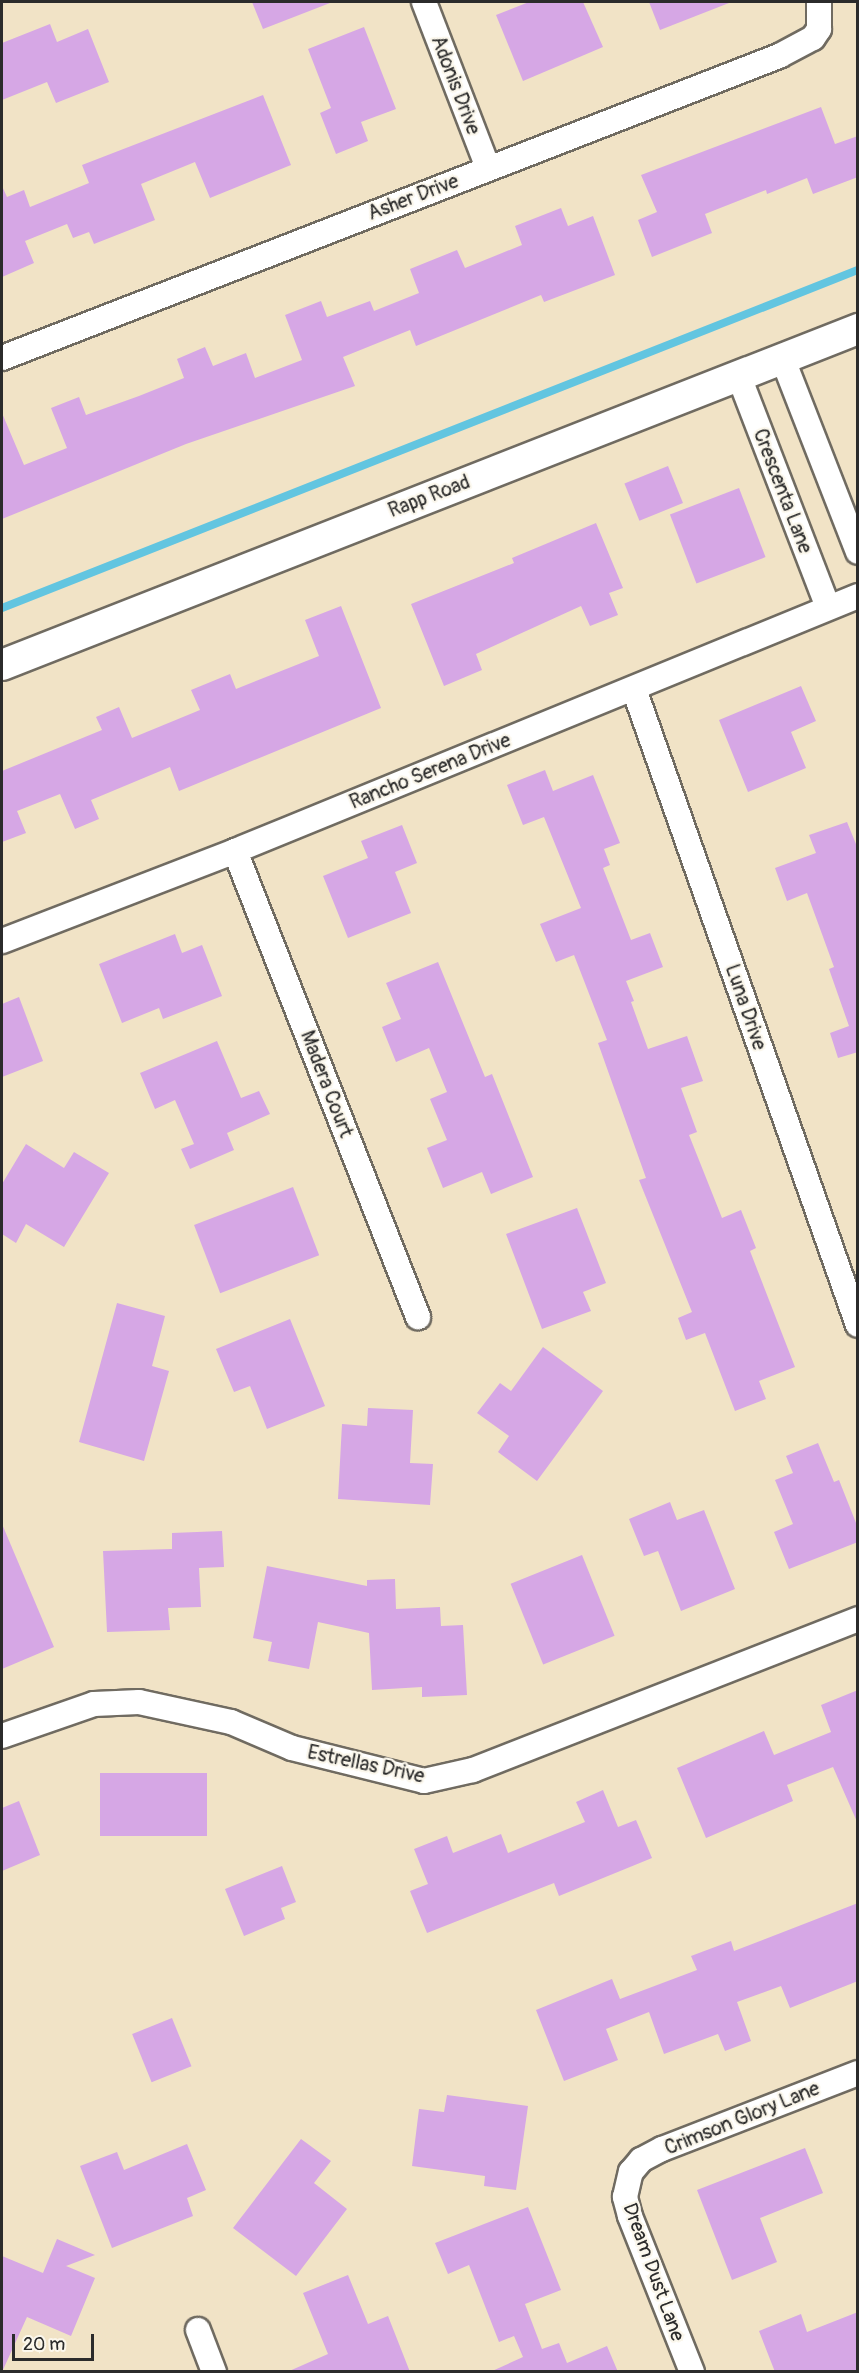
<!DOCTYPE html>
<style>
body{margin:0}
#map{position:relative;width:859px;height:2373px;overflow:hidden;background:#f1e3c6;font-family:Pangolin,sans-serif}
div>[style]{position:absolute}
.stream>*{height:8px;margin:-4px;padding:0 4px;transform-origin:4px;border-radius:4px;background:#62c5e0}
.building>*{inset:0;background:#d6a7e5;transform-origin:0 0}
.roads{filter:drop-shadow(2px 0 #706b61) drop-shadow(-2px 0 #706b61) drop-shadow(0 2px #706b61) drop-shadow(0 -2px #706b61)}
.minor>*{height:24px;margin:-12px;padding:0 12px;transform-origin:12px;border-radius:12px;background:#fff}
.tertiary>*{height:30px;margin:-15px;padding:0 15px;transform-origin:15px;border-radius:15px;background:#fff}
span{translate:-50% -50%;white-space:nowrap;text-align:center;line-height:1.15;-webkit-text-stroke:4.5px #fbf7ec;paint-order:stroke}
.street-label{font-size:20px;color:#2b2b2b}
.frame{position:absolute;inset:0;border:3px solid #2b2b2b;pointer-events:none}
.scale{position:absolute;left:12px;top:2334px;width:82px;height:27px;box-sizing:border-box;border:3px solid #2b2b2b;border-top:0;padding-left:8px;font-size:18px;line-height:21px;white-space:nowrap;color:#2b2b2b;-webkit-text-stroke:4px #fbf7ec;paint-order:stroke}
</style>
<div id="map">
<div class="stream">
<div style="left:2px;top:608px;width:920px;rotate:-21.55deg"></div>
</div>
<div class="building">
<div style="clip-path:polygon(252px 2px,330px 2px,330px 3px,263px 29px)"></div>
<div style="clip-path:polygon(529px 2px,583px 2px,603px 47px,523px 81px,496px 15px)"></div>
<div style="clip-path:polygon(649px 2px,728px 2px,729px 3px,660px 30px)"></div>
<div style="clip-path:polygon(50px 24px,57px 42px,88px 29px,109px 82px,56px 103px,47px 82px,2px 100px,2px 43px)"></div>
<div style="clip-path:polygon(364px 27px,396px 109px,361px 122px,368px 141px,336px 154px,320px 113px,331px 108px,308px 49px)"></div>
<div style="clip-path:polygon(263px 95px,291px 165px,210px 198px,195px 162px,141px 184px,155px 220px,94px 244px,89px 232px,73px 238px,67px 224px,25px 241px,34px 263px,2px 277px,2px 186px,7px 197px,24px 190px,30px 207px,89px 183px,82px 165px)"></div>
<div style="clip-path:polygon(821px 107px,835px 144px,858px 136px,858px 177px,813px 194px,807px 178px,767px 194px,766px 190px,705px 214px,712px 233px,652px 257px,638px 220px,657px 212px,641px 175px)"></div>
<div style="clip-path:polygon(561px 208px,568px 226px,593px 216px,615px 275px,544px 302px,541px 295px,416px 346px,410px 330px,343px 357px,355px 386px,186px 444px,2px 519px,2px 413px,24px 465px,67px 448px,51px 408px,79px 397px,86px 415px,139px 396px,184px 378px,177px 359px,205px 347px,213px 366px,246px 353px,255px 378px,302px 360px,285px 315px,321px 301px,327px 317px,370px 301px,374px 311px,419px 293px,410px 269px,457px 250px,465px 268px,522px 245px,515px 226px)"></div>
<div style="left:668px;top:466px;width:40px;height:47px;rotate:68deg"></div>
<div style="left:739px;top:488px;width:74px;height:74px;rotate:69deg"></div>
<div style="clip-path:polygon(596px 523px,623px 588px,609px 593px,618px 615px,590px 626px,581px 606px,476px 654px,482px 670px,444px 686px,411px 604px,514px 563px,512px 558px)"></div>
<div style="clip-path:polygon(341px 606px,381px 708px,179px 791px,170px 767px,91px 800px,99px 819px,75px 829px,60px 794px,17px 811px,26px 833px,2px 842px,2px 771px,102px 730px,96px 717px,119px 707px,132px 738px,200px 710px,191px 690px,230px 674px,236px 689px,319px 656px,305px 620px)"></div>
<div style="clip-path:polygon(801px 686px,816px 721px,791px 732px,806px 768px,748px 792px,719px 720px)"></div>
<div style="clip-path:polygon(545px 770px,553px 791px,593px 775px,620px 843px,604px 849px,610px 865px,603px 868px,631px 940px,650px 933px,663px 967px,626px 981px,634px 1001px,631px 1002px,648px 1049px,687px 1036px,703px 1081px,681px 1088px,697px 1132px,689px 1135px,722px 1218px,741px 1210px,756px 1248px,750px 1251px,795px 1367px,759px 1381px,766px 1399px,735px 1411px,705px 1333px,686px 1340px,678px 1318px,692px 1312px,639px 1180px,646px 1178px,598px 1043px,607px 1040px,574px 955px,556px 962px,540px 924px,581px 908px,544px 817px,523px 825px,507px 785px)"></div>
<div style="clip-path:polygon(847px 822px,858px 849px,858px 1052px,838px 1058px,830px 1033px,849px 1026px,829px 969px,834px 967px,807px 893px,787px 901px,775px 868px,816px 853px,809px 835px)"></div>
<div style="clip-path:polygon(402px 825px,417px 863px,395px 872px,411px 913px,348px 938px,323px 876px,368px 858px,361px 841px)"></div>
<div style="clip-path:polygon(175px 934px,182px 953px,202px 945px,222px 996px,163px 1019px,159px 1008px,122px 1023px,99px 964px)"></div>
<div style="clip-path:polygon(438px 962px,485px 1077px,492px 1074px,533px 1177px,491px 1194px,482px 1172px,443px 1188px,427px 1148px,447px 1140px,430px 1099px,447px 1092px,429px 1048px,396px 1062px,382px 1027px,401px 1019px,386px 983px)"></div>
<div style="clip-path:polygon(19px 997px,43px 1061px,2px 1077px,2px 1004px)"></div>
<div style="clip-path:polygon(217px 1041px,241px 1098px,259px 1091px,270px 1114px,227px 1133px,234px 1150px,190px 1169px,181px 1149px,194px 1144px,175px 1100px,155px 1109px,140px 1073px)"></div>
<div style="clip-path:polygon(26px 1144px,64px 1168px,74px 1152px,109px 1173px,64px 1247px,26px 1224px,16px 1243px,2px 1234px,2px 1184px)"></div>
<div style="left:293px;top:1187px;width:73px;height:106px;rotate:69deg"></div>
<div style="clip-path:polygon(577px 1208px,606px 1283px,583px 1292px,591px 1311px,542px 1329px,506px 1234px)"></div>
<div style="clip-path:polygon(117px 1303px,165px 1316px,152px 1366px,169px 1371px,144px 1461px,79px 1442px)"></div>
<div style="clip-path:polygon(290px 1319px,325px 1406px,267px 1429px,250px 1386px,234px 1392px,216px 1349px)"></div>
<div style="clip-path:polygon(543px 1347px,603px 1391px,537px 1481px,498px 1452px,509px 1436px,477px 1413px,500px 1383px,511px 1391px)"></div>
<div style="clip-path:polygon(368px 1408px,413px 1410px,410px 1463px,433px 1464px,430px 1505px,338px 1499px,342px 1424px,367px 1426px)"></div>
<div style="clip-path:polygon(818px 1443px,834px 1482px,839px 1480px,858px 1528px,858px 1542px,789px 1569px,774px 1532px,793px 1524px,775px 1480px,793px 1473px,786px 1456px)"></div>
<div style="clip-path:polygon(670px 1502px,677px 1520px,704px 1510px,735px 1589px,681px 1611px,658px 1551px,644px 1556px,629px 1519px)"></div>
<div style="clip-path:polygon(2px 1524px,54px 1647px,2px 1669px)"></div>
<div style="clip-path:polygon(222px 1531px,224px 1567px,199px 1568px,201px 1607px,168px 1608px,170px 1630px,107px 1632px,103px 1551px,172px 1549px,172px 1533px)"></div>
<div style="left:582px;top:1555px;width:87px;height:77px;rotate:68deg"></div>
<div style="clip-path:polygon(267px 1566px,367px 1586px,367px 1580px,395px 1579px,396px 1609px,440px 1607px,441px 1626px,463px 1625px,467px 1695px,422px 1697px,422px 1687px,372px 1690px,369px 1633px,318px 1622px,309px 1669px,268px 1661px,272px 1642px,253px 1638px)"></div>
<div style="clip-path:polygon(858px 1690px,858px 1824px,833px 1767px,787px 1785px,793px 1801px,706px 1838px,677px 1768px,764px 1731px,774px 1755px,831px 1732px,821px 1705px)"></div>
<div style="left:207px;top:1773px;width:63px;height:107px;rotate:90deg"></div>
<div style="clip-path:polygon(603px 1790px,618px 1827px,636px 1820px,652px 1858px,559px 1896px,554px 1883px,427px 1933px,410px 1891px,428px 1884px,414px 1849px,447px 1836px,453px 1853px,501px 1834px,508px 1853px,585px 1822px,576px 1802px)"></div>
<div style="clip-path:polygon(19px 1801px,40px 1855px,2px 1871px,2px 1808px)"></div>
<div style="clip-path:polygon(282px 1866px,296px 1902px,281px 1908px,285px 1919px,244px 1936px,225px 1889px)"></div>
<div style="clip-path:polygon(858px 1903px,858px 1981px,790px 2008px,781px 1986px,737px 2002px,751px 2041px,725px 2051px,718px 2034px,664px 2054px,649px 2012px,606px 2029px,618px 2060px,564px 2081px,536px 2010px,612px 1979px,620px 1999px,697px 1970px,691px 1956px,731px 1941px,734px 1951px)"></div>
<div style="left:172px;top:2018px;width:52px;height:43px;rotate:68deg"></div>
<div style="clip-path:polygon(447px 2095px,528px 2106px,516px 2190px,484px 2186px,485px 2176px,412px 2166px,419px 2109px,444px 2112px)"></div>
<div style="clip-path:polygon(301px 2139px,331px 2161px,314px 2183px,347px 2209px,296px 2276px,233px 2228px)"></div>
<div style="clip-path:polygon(187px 2144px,206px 2190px,187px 2198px,193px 2216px,112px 2248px,80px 2166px,117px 2152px,124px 2170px)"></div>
<div style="clip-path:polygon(805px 2148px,823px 2193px,760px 2218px,777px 2262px,732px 2280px,697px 2190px)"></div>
<div style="clip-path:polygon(528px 2207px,561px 2290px,525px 2304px,542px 2349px,559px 2343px,567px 2363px,607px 2346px,618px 2372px,490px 2372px,523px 2357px,514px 2336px,499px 2342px,469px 2265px,448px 2274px,435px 2243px)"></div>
<div style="clip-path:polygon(57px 2239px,95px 2255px,66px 2266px,95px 2278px,71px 2336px,27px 2317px,2px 2372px,2px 2256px,43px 2273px)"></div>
<div style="clip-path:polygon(348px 2275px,368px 2324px,388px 2316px,410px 2372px,287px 2372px,328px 2354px,303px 2293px)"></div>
<div style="clip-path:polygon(858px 2312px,858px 2372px,775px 2372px,759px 2331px,801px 2314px,807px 2332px)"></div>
</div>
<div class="roads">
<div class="minor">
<div style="left:424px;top:2px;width:178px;rotate:68.9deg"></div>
<div style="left:782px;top:357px;width:209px;rotate:68.7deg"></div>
<div style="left:2px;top:358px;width:834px;rotate:-21.24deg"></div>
<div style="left:779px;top:56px;width:38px;rotate:-28deg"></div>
<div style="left:813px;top:38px;width:11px;rotate:-56deg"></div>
<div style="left:819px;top:29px;width:27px;rotate:-90deg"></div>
<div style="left:738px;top:374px;width:250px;rotate:68.9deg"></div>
<div style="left:634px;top:689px;width:674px;rotate:70.6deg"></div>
<div style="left:235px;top:851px;width:501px;rotate:68.56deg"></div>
<div style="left:2px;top:941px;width:250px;rotate:-21.1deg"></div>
<div style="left:235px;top:851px;width:673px;rotate:-22.26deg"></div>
<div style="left:2px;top:1736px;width:97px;rotate:-19.2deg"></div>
<div style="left:94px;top:1704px;width:45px;rotate:-2.5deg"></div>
<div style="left:139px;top:1702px;width:94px;rotate:12.3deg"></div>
<div style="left:231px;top:1722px;width:66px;rotate:23.1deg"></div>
<div style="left:292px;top:1748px;width:136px;rotate:14deg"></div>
<div style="left:424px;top:1781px;width:50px;rotate:-12.7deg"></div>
<div style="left:473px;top:1770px;width:414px;rotate:-21.4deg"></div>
<div style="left:198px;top:2330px;width:45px;rotate:69.1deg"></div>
<div style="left:692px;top:2372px;width:168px;rotate:-111.7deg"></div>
<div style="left:630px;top:2216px;width:20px;rotate:-105deg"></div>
<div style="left:625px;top:2197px;width:26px;rotate:-77deg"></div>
<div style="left:631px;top:2172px;width:16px;rotate:-50deg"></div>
<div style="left:641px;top:2160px;width:24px;rotate:-28deg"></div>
<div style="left:662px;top:2149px;width:210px;rotate:-21.2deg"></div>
</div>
<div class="tertiary">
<div style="left:2px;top:665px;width:920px;rotate:-21.43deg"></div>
</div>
</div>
<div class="street-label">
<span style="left:456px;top:85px;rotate:69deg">Adonis Drive</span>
<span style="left:413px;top:197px;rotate:-21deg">Asher Drive</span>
<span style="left:783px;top:491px;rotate:69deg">Crescenta Lane</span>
<span style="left:429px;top:496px;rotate:-21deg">Rapp Road</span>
<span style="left:430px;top:771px;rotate:-22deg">Rancho Serena Drive</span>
<span style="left:746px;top:1007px;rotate:71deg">Luna Drive</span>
<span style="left:327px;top:1084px;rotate:69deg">Madera Court</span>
<span style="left:366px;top:1764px;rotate:12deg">Estrellas Drive</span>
<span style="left:742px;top:2118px;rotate:-22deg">Crimson Glory Lane</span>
<span style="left:654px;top:2272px;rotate:70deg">Dream Dust Lane</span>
</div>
<div class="frame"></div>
<div class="scale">20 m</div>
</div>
